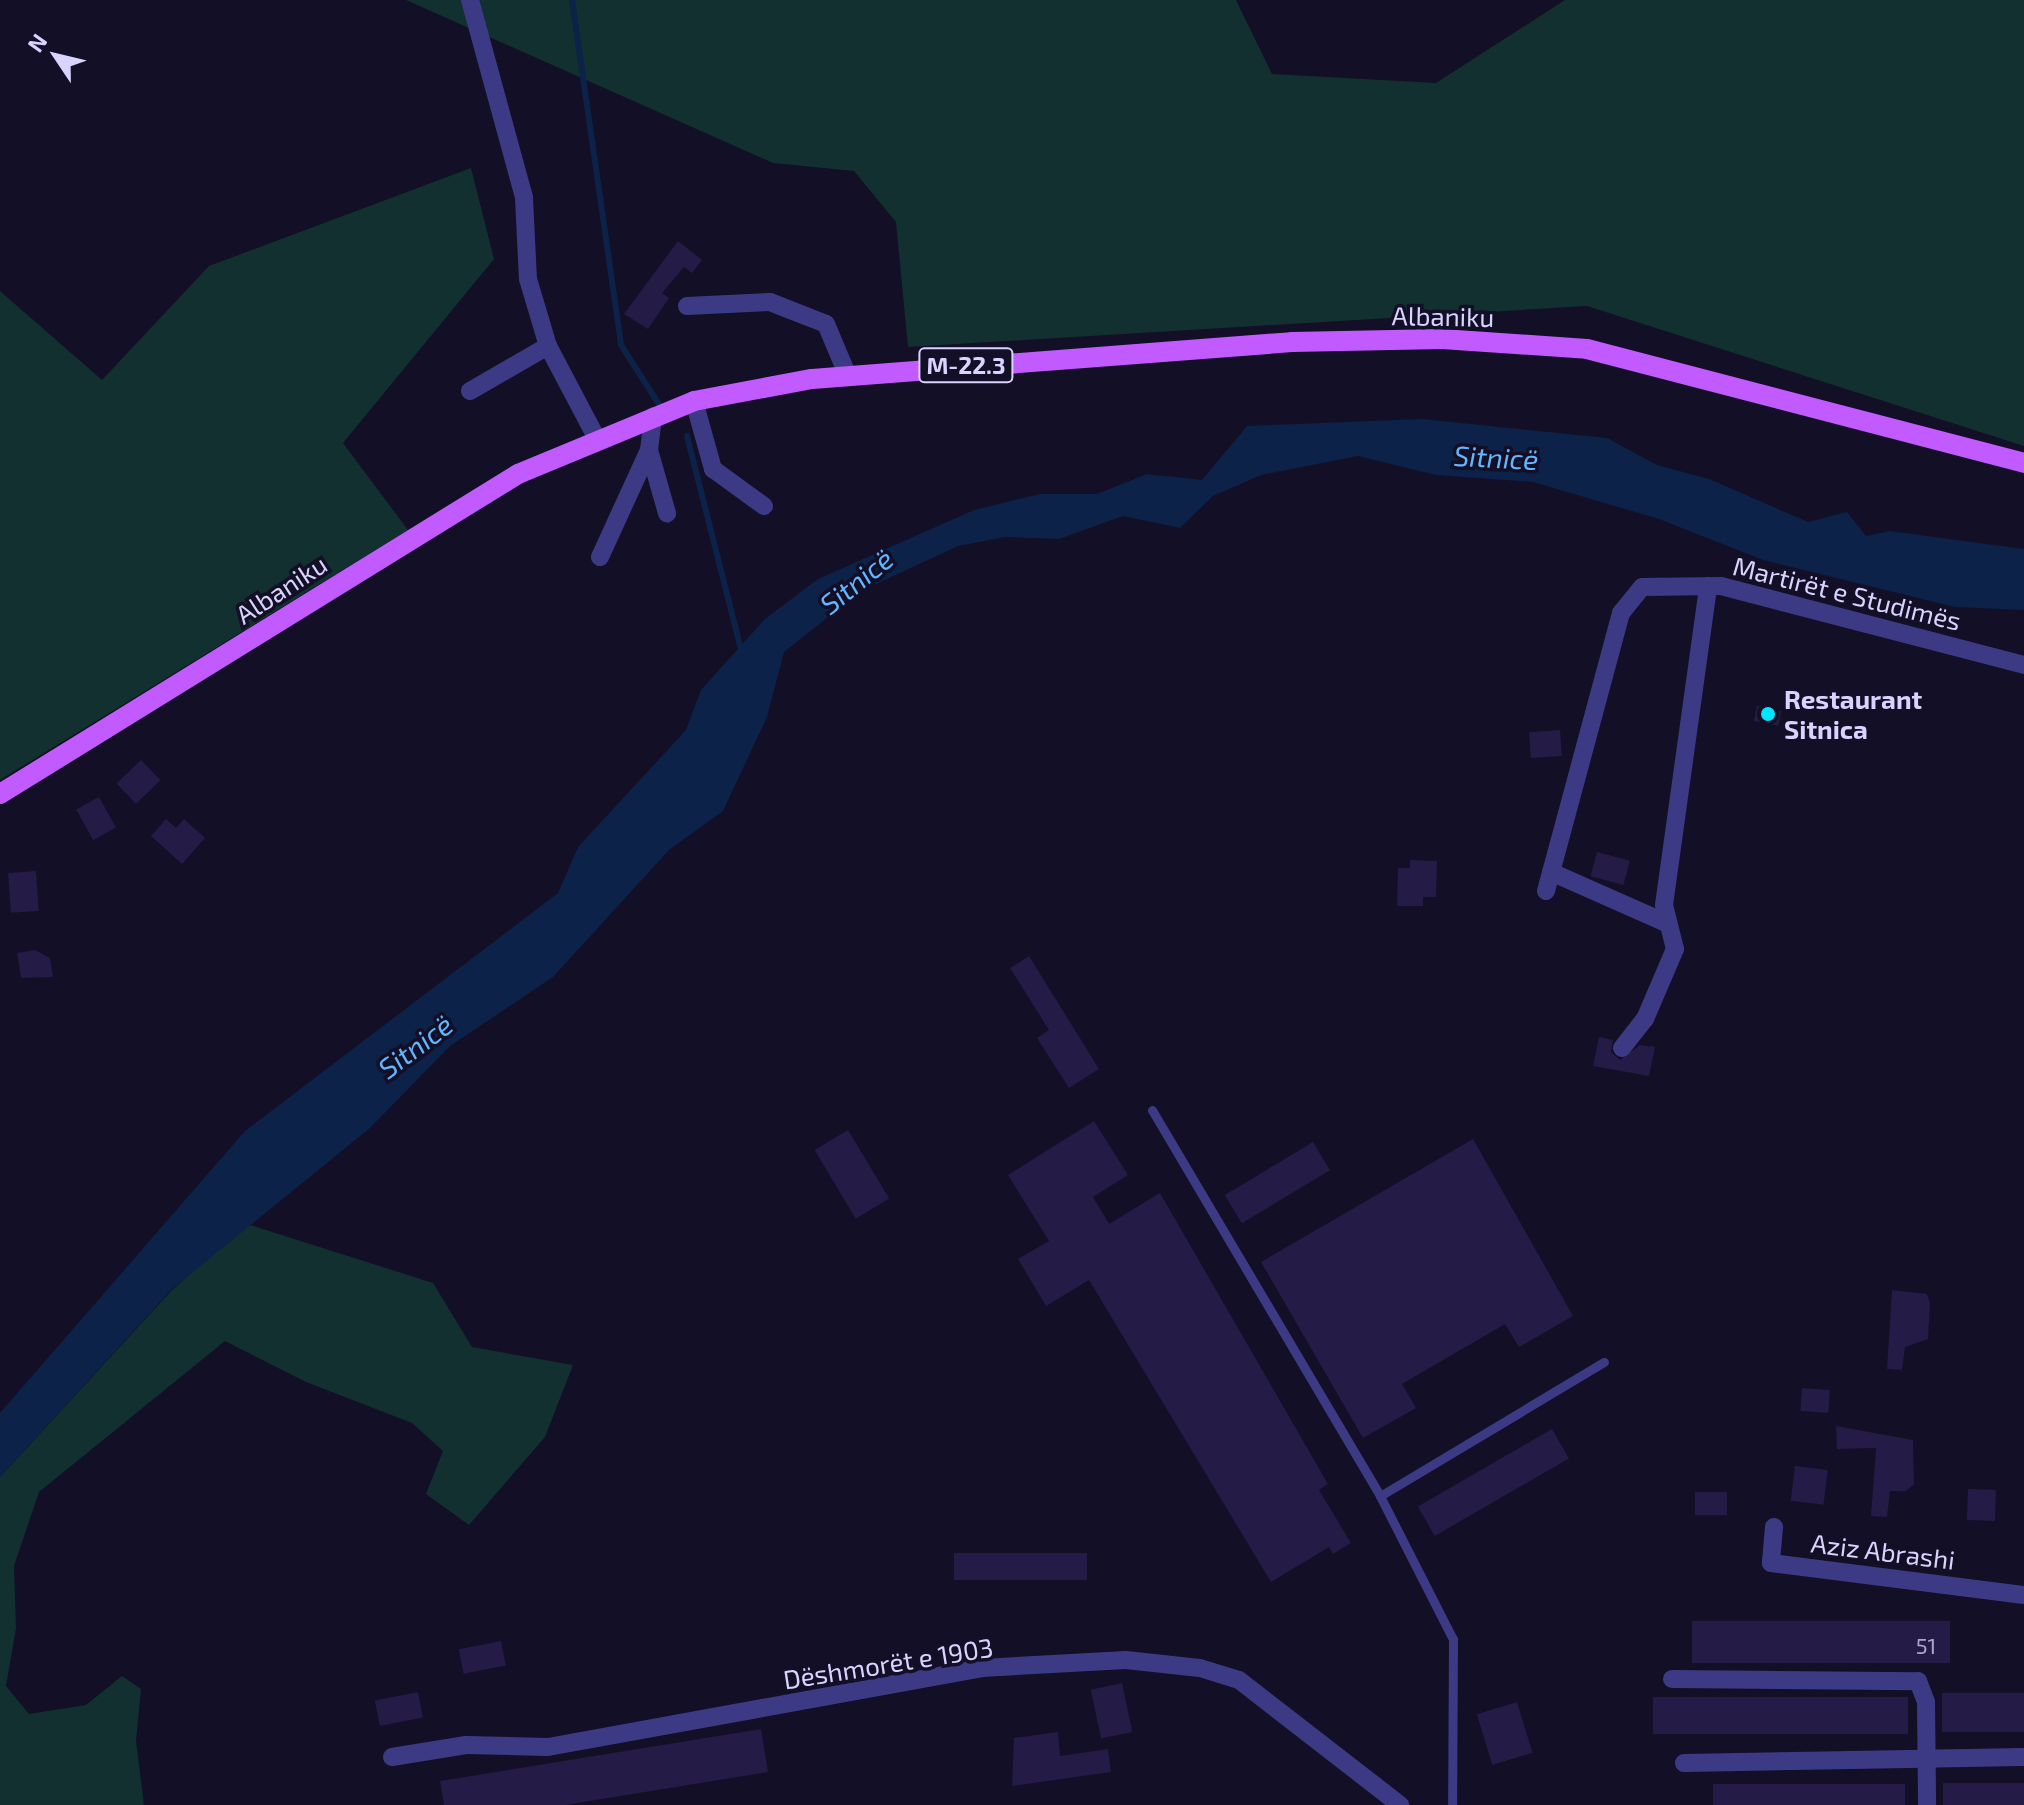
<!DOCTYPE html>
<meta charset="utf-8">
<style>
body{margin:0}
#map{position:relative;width:2024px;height:1805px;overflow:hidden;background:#130f26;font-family:"Exo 2",sans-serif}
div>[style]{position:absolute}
.green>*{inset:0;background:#12302f}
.water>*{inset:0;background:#0c2248}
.stream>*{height:6px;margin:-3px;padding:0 3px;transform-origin:3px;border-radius:3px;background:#0c2248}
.building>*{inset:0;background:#241b47;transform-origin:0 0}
.service>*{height:9px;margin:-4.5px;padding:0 4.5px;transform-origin:4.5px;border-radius:4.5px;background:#3d3a85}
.minor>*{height:18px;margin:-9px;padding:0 9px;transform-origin:9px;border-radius:9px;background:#3d3a85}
.primary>*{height:20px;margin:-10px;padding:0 10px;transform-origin:10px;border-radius:10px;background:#c25bff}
.dots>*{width:22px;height:22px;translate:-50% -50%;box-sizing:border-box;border:4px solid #130f26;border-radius:50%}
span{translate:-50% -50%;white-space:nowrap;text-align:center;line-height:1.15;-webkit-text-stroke:7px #130f26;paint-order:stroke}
.number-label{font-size:22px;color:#aca6d1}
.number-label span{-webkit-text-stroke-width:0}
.shield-label span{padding:2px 6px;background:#130f26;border:2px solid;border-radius:6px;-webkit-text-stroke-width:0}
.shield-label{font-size:24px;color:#d9d4ff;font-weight:700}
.street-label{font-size:26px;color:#d9d4ff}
.poi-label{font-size:26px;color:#d9d4ff;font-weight:700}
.left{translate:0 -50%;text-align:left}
.water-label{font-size:28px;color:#62b6ff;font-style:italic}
.north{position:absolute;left:16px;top:16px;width:80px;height:80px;-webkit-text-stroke:6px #130f26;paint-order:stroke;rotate:305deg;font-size:22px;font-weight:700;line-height:32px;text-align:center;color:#d9d4ff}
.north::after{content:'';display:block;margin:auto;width:28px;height:36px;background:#d9d4ff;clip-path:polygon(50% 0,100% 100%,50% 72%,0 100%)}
</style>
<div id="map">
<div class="green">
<div style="clip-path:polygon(406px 0,1236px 0,1272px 74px,1436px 83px,1565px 0,2024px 0,2024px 446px,1587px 306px,908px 347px,896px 222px,854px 171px,773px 163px)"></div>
<div style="clip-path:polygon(471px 168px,494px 259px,343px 443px,408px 530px,0 780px,0 291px,102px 380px,209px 266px)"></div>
<div style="clip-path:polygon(247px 1224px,433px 1283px,472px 1347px,573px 1365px,545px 1437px,469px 1525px,426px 1494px,443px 1451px,412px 1423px,306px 1382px,225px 1341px,39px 1492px,14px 1566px,16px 1628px,6px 1686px,29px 1714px,86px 1705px,122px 1676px,141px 1689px,136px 1741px,144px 1805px,0 1805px,0 1477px,172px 1290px)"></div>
</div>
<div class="water">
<div style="clip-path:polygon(1423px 419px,1607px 438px,1657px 465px,1709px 479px,1808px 522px,1847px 512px,1866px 536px,1890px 531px,2024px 549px,2024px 610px,1955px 607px,1763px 560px,1659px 519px,1533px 482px,1436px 475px,1358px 456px,1261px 475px,1213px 496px,1180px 528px,1123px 516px,1059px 539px,1005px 537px,958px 546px,861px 591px,784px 652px,767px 717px,723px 811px,669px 850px,553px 977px,450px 1046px,370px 1128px,172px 1289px,0 1477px,0 1413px,245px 1131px,558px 893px,578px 847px,686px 730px,701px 690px,765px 619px,818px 579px,974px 510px,1040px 494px,1097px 494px,1147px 474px,1202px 480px,1247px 426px)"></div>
</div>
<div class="stream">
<div style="left:572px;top:0;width:348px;rotate:81.9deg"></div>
<div style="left:621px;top:345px;width:72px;rotate:57.4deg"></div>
<div style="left:687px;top:436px;width:224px;rotate:75.8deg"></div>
</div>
<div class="building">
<div style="clip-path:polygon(678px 241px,702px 260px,692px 273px,684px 267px,662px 293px,669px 298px,648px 329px,624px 314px)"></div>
<div style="left:1757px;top:706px;width:25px;height:15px;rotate:12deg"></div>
<div style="left:1560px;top:730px;width:26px;height:31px;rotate:86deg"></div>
<div style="left:141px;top:760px;width:28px;height:34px;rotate:46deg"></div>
<div style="left:99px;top:797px;width:35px;height:26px;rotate:61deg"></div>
<div style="clip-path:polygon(166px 819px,176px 828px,184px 819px,205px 838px,182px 864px,151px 836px)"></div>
<div style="left:1597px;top:852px;width:34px;height:25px;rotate:15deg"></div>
<div style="clip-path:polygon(1410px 860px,1437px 861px,1436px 897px,1423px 897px,1423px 906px,1397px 906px,1398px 868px,1410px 868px)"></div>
<div style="left:36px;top:871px;width:40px;height:28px;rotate:86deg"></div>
<div style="clip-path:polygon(35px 950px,50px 958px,53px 977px,21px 978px,17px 953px)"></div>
<div style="clip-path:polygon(1029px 956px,1099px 1069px,1069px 1088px,1037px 1038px,1049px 1030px,1010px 968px)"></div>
<div style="clip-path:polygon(1599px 1037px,1613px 1040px,1611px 1052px,1620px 1060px,1640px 1045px,1655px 1047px,1649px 1076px,1593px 1066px)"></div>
<div style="clip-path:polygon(1094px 1121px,1128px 1175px,1093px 1197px,1109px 1224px,1160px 1193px,1328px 1484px,1319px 1490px,1351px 1543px,1333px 1554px,1329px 1547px,1271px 1582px,1089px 1280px,1046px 1306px,1018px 1259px,1049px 1241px,1008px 1175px)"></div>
<div style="left:848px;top:1130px;width:80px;height:39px;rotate:59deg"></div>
<div style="clip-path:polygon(1473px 1139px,1573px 1316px,1519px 1347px,1505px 1324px,1402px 1384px,1416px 1408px,1363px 1438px,1261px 1262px)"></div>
<div style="left:1313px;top:1142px;width:33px;height:103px;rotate:59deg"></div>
<div style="clip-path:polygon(1892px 1290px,1927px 1294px,1930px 1303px,1928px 1339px,1905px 1347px,1902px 1370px,1887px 1369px)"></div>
<div style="left:1802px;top:1388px;width:28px;height:23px;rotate:4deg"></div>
<div style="clip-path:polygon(1836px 1426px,1913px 1440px,1914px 1484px,1906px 1491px,1890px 1491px,1887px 1517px,1871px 1516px,1876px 1448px,1837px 1449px)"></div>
<div style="left:1552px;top:1429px;width:34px;height:155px;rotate:60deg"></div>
<div style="left:1795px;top:1466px;width:33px;height:35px;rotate:7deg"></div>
<div style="left:1968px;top:1489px;width:28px;height:31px;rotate:2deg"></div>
<div style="left:1695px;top:1492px;width:32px;height:23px"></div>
<div style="left:1087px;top:1553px;width:27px;height:133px;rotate:90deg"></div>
<div style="left:1950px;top:1621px;width:42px;height:258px;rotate:90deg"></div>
<div style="left:501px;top:1641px;width:25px;height:43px;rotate:79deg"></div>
<div style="left:1122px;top:1683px;width:50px;height:32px;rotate:78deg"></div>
<div style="left:418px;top:1692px;width:26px;height:44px;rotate:79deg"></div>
<div style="left:1942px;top:1693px;width:82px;height:39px"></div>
<div style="left:1908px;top:1697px;width:37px;height:255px;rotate:90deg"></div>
<div style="left:1517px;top:1702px;width:53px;height:42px;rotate:73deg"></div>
<div style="clip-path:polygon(761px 1729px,768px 1772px,565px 1805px,444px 1805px,440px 1781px)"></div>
<div style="clip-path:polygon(1058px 1732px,1060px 1756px,1108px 1749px,1111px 1772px,1012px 1786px,1014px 1738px)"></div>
<div style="left:1943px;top:1783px;width:81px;height:22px"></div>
<div style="left:1905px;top:1784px;width:21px;height:192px;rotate:90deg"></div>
</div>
<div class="service">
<div style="left:1152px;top:1110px;width:448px;rotate:59.4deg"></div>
<div style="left:1380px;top:1496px;width:161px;rotate:63deg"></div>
<div style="left:1453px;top:1639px;width:166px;rotate:90.3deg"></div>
<div style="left:1380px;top:1496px;width:261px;rotate:-30.9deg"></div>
</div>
<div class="minor">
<div style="left:470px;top:0;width:205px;rotate:74.7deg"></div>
<div style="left:524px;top:198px;width:81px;rotate:87.2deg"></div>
<div style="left:528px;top:279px;width:70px;rotate:73.4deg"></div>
<div style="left:687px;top:306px;width:83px;rotate:-2.8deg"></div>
<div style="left:770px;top:302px;width:60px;rotate:21.4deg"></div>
<div style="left:826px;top:324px;width:54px;rotate:67.2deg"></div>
<div style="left:470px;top:391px;width:90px;rotate:-30deg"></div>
<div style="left:548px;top:346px;width:105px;rotate:62.2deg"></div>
<div style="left:694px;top:401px;width:71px;rotate:74.4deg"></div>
<div style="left:713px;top:469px;width:63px;rotate:36deg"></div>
<div style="left:649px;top:450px;width:66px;rotate:74.1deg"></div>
<div style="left:600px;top:557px;width:118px;rotate:-65.4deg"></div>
<div style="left:649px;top:450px;width:34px;rotate:-83deg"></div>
<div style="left:1551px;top:872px;width:126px;rotate:23.9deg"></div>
<div style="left:1546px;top:891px;width:288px;rotate:-74.9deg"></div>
<div style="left:1621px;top:613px;width:33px;rotate:-51deg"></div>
<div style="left:1642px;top:587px;width:79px;rotate:-0.7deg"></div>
<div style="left:1721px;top:586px;width:313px;rotate:14.6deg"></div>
<div style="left:1622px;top:1048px;width:37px;rotate:-52deg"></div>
<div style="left:1645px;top:1019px;width:76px;rotate:-66.8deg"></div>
<div style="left:1675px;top:949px;width:45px;rotate:-104deg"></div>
<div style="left:1664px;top:905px;width:322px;rotate:-82.1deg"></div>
<div style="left:1774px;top:1527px;width:36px;rotate:95deg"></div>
<div style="left:1771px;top:1563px;width:255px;rotate:7.2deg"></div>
<div style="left:1672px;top:1679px;width:246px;rotate:0.5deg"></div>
<div style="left:1918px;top:1681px;width:22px;rotate:69deg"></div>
<div style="left:1926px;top:1702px;width:103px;rotate:89.4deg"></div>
<div style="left:392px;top:1757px;width:75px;rotate:-9.2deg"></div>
<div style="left:466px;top:1745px;width:82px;rotate:1.4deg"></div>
<div style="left:548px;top:1747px;width:441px;rotate:-10.3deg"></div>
<div style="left:982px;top:1668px;width:144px;rotate:-3.2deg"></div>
<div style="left:1126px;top:1660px;width:74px;rotate:6.2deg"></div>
<div style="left:1200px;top:1668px;width:41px;rotate:17.1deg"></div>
<div style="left:1239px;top:1680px;width:204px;rotate:37.8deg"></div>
<div style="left:1684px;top:1763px;width:340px;rotate:-1deg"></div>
</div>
<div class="primary">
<div style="left:0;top:794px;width:609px;rotate:-31.71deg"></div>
<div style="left:518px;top:474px;width:191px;rotate:-22.5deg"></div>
<div style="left:694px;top:401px;width:120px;rotate:-10.6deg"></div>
<div style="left:812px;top:379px;width:481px;rotate:-4.4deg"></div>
<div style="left:1292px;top:342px;width:150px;rotate:-1.1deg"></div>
<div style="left:1442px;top:339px;width:145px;rotate:3.9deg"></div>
<div style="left:1587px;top:349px;width:452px;rotate:14.6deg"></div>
</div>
<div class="dots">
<div style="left:1768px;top:714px;background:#00e5ff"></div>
</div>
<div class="number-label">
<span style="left:1926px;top:1646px">51</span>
</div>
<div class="shield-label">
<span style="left:966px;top:365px">M-22.3</span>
</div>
<div class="street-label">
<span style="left:1443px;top:316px;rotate:1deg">Albaniku</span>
<span style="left:281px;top:589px;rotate:-33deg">Albaniku</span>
<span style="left:1847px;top:593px;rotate:14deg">Martirët e Studimës</span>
<span style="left:1883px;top:1551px;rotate:7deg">Aziz Abrashi</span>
<span style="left:888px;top:1663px;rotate:-9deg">Dëshmorët e 1903</span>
</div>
<div class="poi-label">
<span class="left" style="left:1784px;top:714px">Restaurant<br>Sitnica</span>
</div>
<div class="water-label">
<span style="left:1496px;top:457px;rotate:3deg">Sitnicë</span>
<span style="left:856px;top:581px;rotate:-39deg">Sitnicë</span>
<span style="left:415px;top:1046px;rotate:-37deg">Sitnicë</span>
</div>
<div class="north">N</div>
</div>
